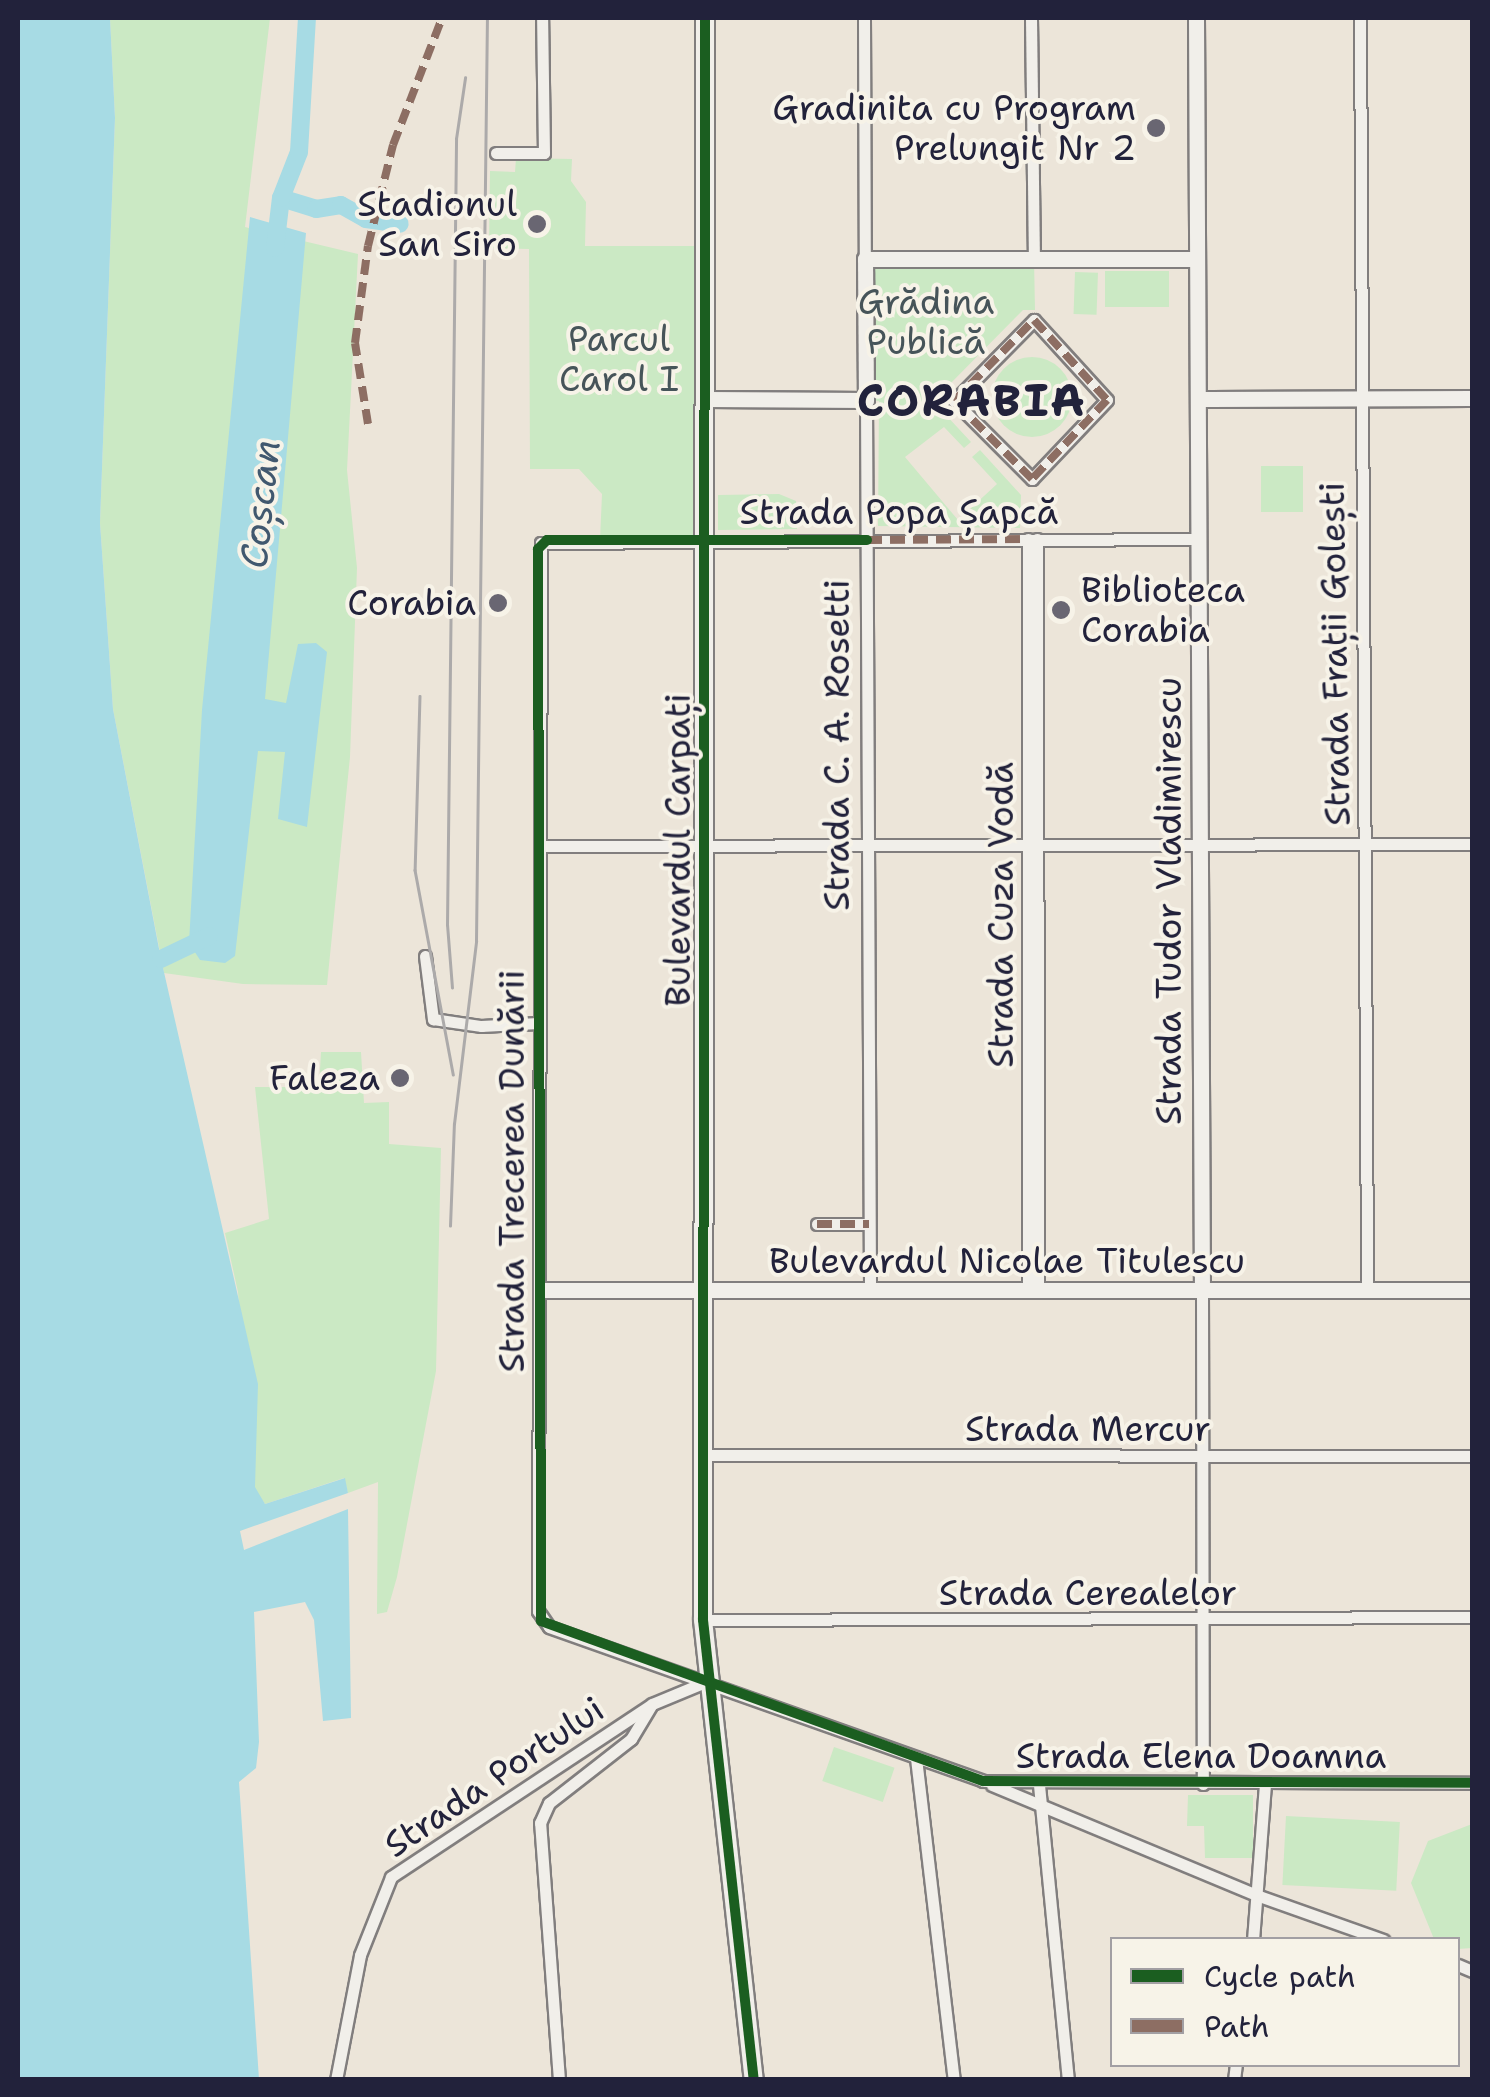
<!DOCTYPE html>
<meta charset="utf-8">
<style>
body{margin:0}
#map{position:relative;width:1490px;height:2097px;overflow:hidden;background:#ece5d9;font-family:"Shantell Sans",sans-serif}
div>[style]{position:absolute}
.green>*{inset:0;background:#cbe9c4;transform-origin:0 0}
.round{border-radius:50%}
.water>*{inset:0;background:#a7dbe4}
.river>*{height:18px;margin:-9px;padding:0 9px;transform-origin:9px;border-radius:9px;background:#a7dbe4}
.roads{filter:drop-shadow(2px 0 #817e7e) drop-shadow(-2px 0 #817e7e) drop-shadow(0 2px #817e7e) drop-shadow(0 -2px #817e7e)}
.street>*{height:11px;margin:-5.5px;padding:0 5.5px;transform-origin:5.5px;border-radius:5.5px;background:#f1efea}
.secondary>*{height:15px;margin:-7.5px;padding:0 7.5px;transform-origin:7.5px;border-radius:7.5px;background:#f1efea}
.primary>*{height:18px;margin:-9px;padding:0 9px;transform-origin:9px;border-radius:9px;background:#f1efea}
.rail>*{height:2.5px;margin:-1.25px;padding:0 1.25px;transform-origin:1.25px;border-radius:1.25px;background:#acaaaa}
.quiet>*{height:8px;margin-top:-4px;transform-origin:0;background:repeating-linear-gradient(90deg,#8d6e63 0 15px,transparent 0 23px)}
.cycleway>*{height:10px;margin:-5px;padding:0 5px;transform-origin:5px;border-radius:5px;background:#1b5e20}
.dots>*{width:28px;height:28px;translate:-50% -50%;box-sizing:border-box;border:5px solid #f7f3e8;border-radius:50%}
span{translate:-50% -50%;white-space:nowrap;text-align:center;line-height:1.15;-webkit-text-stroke:8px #f7f3e8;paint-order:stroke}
.poi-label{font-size:35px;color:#22223b}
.right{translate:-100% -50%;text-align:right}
.left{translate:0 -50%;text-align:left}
.park-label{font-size:35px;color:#465459}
.street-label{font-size:35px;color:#22223b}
.water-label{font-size:38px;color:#41586f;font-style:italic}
.district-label{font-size:45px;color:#22223b;font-weight:700;letter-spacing:2.5px}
.frame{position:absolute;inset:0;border:20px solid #22223b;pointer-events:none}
.legend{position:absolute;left:1110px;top:1937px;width:350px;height:130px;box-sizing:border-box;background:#f7f3e8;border:2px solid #a29fa3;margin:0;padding:12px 18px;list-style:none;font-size:30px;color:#22223b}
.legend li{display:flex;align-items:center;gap:20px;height:50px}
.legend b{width:50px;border:2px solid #a29fa3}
</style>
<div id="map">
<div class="green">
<div style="clip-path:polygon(110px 18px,270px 18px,245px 227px,358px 254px,347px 470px,357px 568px,350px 757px,327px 985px,243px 984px,164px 973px,113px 709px,100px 523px,115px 118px)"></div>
<div style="clip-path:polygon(516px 158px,572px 159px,571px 181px,586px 202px,585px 246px,708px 246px,708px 540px,600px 540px,602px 494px,579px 469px,530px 469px,529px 249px,489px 248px,490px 171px,515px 172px)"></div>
<div style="clip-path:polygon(865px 259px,1034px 259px,1035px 310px,1023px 310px,946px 388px,945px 414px,971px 442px,964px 448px,944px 427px,905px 457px,958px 520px,997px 484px,972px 457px,980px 450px,1021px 495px,1020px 528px,878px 526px,879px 401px,866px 400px)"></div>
<div style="left:1105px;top:271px;width:64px;height:36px"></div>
<div style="left:1075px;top:272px;width:23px;height:42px;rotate:2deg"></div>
<div class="round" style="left:992px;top:357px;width:80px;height:80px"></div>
<div style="left:1261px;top:466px;width:42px;height:46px"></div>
<div style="clip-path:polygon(779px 494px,796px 501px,797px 529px,718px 530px,718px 495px)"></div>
<div style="clip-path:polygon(321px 1052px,361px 1052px,364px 1103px,389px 1102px,389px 1144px,441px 1148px,436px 1371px,397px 1577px,387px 1612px,377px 1614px,378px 1482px,348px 1493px,344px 1478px,265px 1504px,251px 1485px,238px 1292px,225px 1233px,269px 1219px,255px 1087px,319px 1087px)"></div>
<div style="left:834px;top:1747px;width:64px;height:36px;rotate:19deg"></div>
<div style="clip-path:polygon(1188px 1795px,1253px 1795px,1253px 1858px,1205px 1858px,1204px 1826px,1187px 1826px)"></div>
<div style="left:1286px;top:1816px;width:114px;height:69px;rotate:3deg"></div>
<div style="clip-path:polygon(1472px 1824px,1472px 1948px,1458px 1949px,1458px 1940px,1434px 1939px,1411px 1883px,1428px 1841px)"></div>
</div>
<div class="water">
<div style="clip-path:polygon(18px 18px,110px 18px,115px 118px,100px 523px,113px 709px,161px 959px,258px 1384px,255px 1487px,265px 1504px,345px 1478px,348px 1493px,240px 1531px,244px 1550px,348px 1509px,351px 1718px,323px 1721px,314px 1620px,305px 1602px,254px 1612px,259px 1742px,256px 1768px,239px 1782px,259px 2079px,18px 2079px)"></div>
<div style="clip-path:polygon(250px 217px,306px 233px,265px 699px,286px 703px,298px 644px,316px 643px,327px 652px,307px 827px,278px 819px,285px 752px,258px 751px,235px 956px,225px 963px,200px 960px,189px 943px,202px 710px)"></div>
</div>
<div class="river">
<div style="left:281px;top:198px;width:37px;rotate:17deg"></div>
<div style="left:316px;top:209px;width:25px;rotate:-9deg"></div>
<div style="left:341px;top:205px;width:29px;rotate:29deg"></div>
<div style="left:366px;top:219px;width:34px;rotate:8deg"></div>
<div style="left:275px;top:248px;width:50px;rotate:-83.2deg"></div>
<div style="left:281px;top:198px;width:49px;rotate:-68.6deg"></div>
<div style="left:299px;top:152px;width:134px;rotate:-86.6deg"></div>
<div style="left:161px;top:959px;width:53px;rotate:-25.6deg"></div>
</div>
<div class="roads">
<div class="street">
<div style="left:864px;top:18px;width:241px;rotate:89.8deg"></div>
<div style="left:1031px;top:18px;width:241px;rotate:89.3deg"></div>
<div style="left:1360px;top:18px;width:1273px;rotate:89.68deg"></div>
<div style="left:496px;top:153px;width:48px"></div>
<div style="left:544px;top:153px;width:135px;rotate:-90.8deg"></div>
<div style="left:1034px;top:320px;width:108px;rotate:47.6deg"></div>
<div style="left:1107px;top:400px;width:109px;rotate:133.5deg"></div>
<div style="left:1032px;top:479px;width:110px;rotate:-135deg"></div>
<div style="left:954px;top:401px;width:114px;rotate:-45.4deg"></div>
<div style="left:866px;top:400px;width:892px;rotate:89.74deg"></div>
<div style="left:1037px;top:539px;width:753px;rotate:89.92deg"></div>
<div style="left:1197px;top:539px;width:656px;rotate:179.65deg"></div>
<div style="left:541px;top:543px;width:1068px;rotate:90.16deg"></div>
<div style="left:538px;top:1611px;width:19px;rotate:55deg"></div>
<div style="left:549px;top:1627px;width:461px;rotate:19.5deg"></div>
<div style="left:983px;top:1781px;width:489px;rotate:0.2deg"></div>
<div style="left:540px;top:846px;width:932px;rotate:-0.12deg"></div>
<div style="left:425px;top:956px;width:64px;rotate:82.8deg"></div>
<div style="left:433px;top:1019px;width:49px;rotate:8.3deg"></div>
<div style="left:481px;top:1026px;width:57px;rotate:-3deg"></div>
<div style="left:817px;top:1224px;width:52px"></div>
<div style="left:1202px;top:1291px;width:493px;rotate:89.9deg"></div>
<div style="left:1028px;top:1292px;width:753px;rotate:-90deg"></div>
<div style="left:703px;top:1455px;width:769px;rotate:0.07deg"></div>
<div style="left:703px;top:1620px;width:769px;rotate:-0.22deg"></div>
<div style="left:916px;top:1758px;width:324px;rotate:83.3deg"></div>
<div style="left:992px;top:1785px;width:289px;rotate:22.6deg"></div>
<div style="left:1259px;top:1896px;width:132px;rotate:19.5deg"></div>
<div style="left:1039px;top:1785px;width:296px;rotate:84.4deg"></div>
<div style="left:1253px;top:1940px;width:156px;rotate:-85.6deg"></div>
<div style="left:1458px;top:1965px;width:15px;rotate:23deg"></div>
<div style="left:336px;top:2080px;width:127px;rotate:-79.1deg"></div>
<div style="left:360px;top:1955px;width:84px;rotate:-68.3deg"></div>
<div style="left:391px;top:1877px;width:313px;rotate:-33.5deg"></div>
<div style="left:652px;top:1704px;width:55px;rotate:-22.4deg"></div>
<div style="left:559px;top:2080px;width:258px;rotate:-94.2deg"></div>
<div style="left:540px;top:1823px;width:22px;rotate:-66deg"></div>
<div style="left:549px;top:1803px;width:104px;rotate:-38deg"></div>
<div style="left:631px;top:1739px;width:37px;rotate:-59deg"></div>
<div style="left:1234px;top:2080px;width:16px;rotate:-83deg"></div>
</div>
<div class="secondary">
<div style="left:1196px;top:18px;width:1273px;rotate:89.73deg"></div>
<div style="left:708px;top:399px;width:158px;rotate:0.4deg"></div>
<div style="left:866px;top:400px;width:141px;rotate:-90.4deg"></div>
<div style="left:865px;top:259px;width:332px"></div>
<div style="left:1198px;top:399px;width:274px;rotate:-0.2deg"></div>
<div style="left:542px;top:1290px;width:930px"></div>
</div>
<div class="primary">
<div style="left:705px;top:18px;width:1602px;rotate:90.07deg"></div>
<div style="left:703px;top:1620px;width:463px;rotate:83.7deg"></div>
</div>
</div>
<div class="rail">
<div style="left:420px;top:696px;width:174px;rotate:91.6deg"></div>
<div style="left:415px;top:870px;width:208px;rotate:79.4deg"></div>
<div style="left:452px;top:988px;width:63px;rotate:-94.5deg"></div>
<div style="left:447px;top:925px;width:786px;rotate:-89.34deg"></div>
<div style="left:456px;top:139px;width:62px;rotate:-81.6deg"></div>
<div style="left:450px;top:1226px;width:102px;rotate:-87.8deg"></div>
<div style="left:454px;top:1124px;width:184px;rotate:-83.1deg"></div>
<div style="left:476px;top:941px;width:923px;rotate:-89.32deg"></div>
</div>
<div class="quiet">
<div style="left:1034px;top:320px;width:108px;rotate:47.6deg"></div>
<div style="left:1107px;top:400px;width:109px;rotate:133.5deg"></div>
<div style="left:1032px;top:479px;width:110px;rotate:-135deg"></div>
<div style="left:954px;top:401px;width:114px;rotate:-45.4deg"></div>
<div style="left:368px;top:424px;width:82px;rotate:-99.1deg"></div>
<div style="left:355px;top:343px;width:98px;rotate:-82.4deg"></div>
<div style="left:368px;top:246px;width:104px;rotate:-76.1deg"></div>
<div style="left:393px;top:145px;width:136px;rotate:-68.9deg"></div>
<div style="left:867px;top:540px;width:161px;rotate:-0.4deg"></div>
<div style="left:817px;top:1224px;width:52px"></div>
</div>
<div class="cycleway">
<div style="left:705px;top:18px;width:1602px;rotate:90.07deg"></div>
<div style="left:703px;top:1620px;width:463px;rotate:83.7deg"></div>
<div style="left:867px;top:540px;width:320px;rotate:180deg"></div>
<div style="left:547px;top:540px;width:13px;rotate:135deg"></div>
<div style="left:538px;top:549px;width:1072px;rotate:89.84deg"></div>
<div style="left:541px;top:1621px;width:470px;rotate:19.9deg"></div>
<div style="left:983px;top:1781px;width:489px;rotate:0.2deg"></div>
</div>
<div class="dots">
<div style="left:1156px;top:128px;background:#696672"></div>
<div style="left:537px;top:224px;background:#696672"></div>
<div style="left:498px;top:603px;background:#696672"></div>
<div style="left:1061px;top:610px;background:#696672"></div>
<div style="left:400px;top:1078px;background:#696672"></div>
</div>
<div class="poi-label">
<span class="right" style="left:1136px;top:128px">Gradinita cu Program<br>Prelungit Nr 2</span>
<span class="right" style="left:517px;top:224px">Stadionul<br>San Siro</span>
<span class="left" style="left:1081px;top:610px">Biblioteca<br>Corabia</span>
<span class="right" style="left:476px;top:603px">Corabia</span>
<span class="right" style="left:380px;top:1078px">Faleza</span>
</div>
<div class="park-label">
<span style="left:926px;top:322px">Grădina<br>Publică</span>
<span style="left:619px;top:359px">Parcul<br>Carol I</span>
</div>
<div class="street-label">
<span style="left:899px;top:512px">Strada Popa Șapcă</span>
<span style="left:1335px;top:654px;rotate:-91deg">Strada Frații Golești</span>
<span style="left:837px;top:745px;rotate:-90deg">Strada C. A. Rosetti</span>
<span style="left:678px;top:850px;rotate:-90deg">Bulevardul Carpați</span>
<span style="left:1169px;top:901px;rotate:-90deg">Strada Tudor Vladimirescu</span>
<span style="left:1001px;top:915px;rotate:-90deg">Strada Cuza Vodă</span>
<span style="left:512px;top:1171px;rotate:-90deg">Strada Trecerea Dunării</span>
<span style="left:1007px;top:1261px">Bulevardul Nicolae Titulescu</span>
<span style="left:1088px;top:1429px">Strada Mercur</span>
<span style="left:1088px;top:1593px">Strada Cerealelor</span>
<span style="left:1201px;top:1756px">Strada Elena Doamna</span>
<span style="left:494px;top:1777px;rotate:-34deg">Strada Portului</span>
</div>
<div class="water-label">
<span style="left:260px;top:504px;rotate:-84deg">Coșcan</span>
</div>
<div class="district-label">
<span style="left:972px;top:401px">CORABIA</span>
</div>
<div class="frame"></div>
<ul class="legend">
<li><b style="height:12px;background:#1b5e20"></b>Cycle path</li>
<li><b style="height:12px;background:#8d6e63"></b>Path</li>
</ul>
</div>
